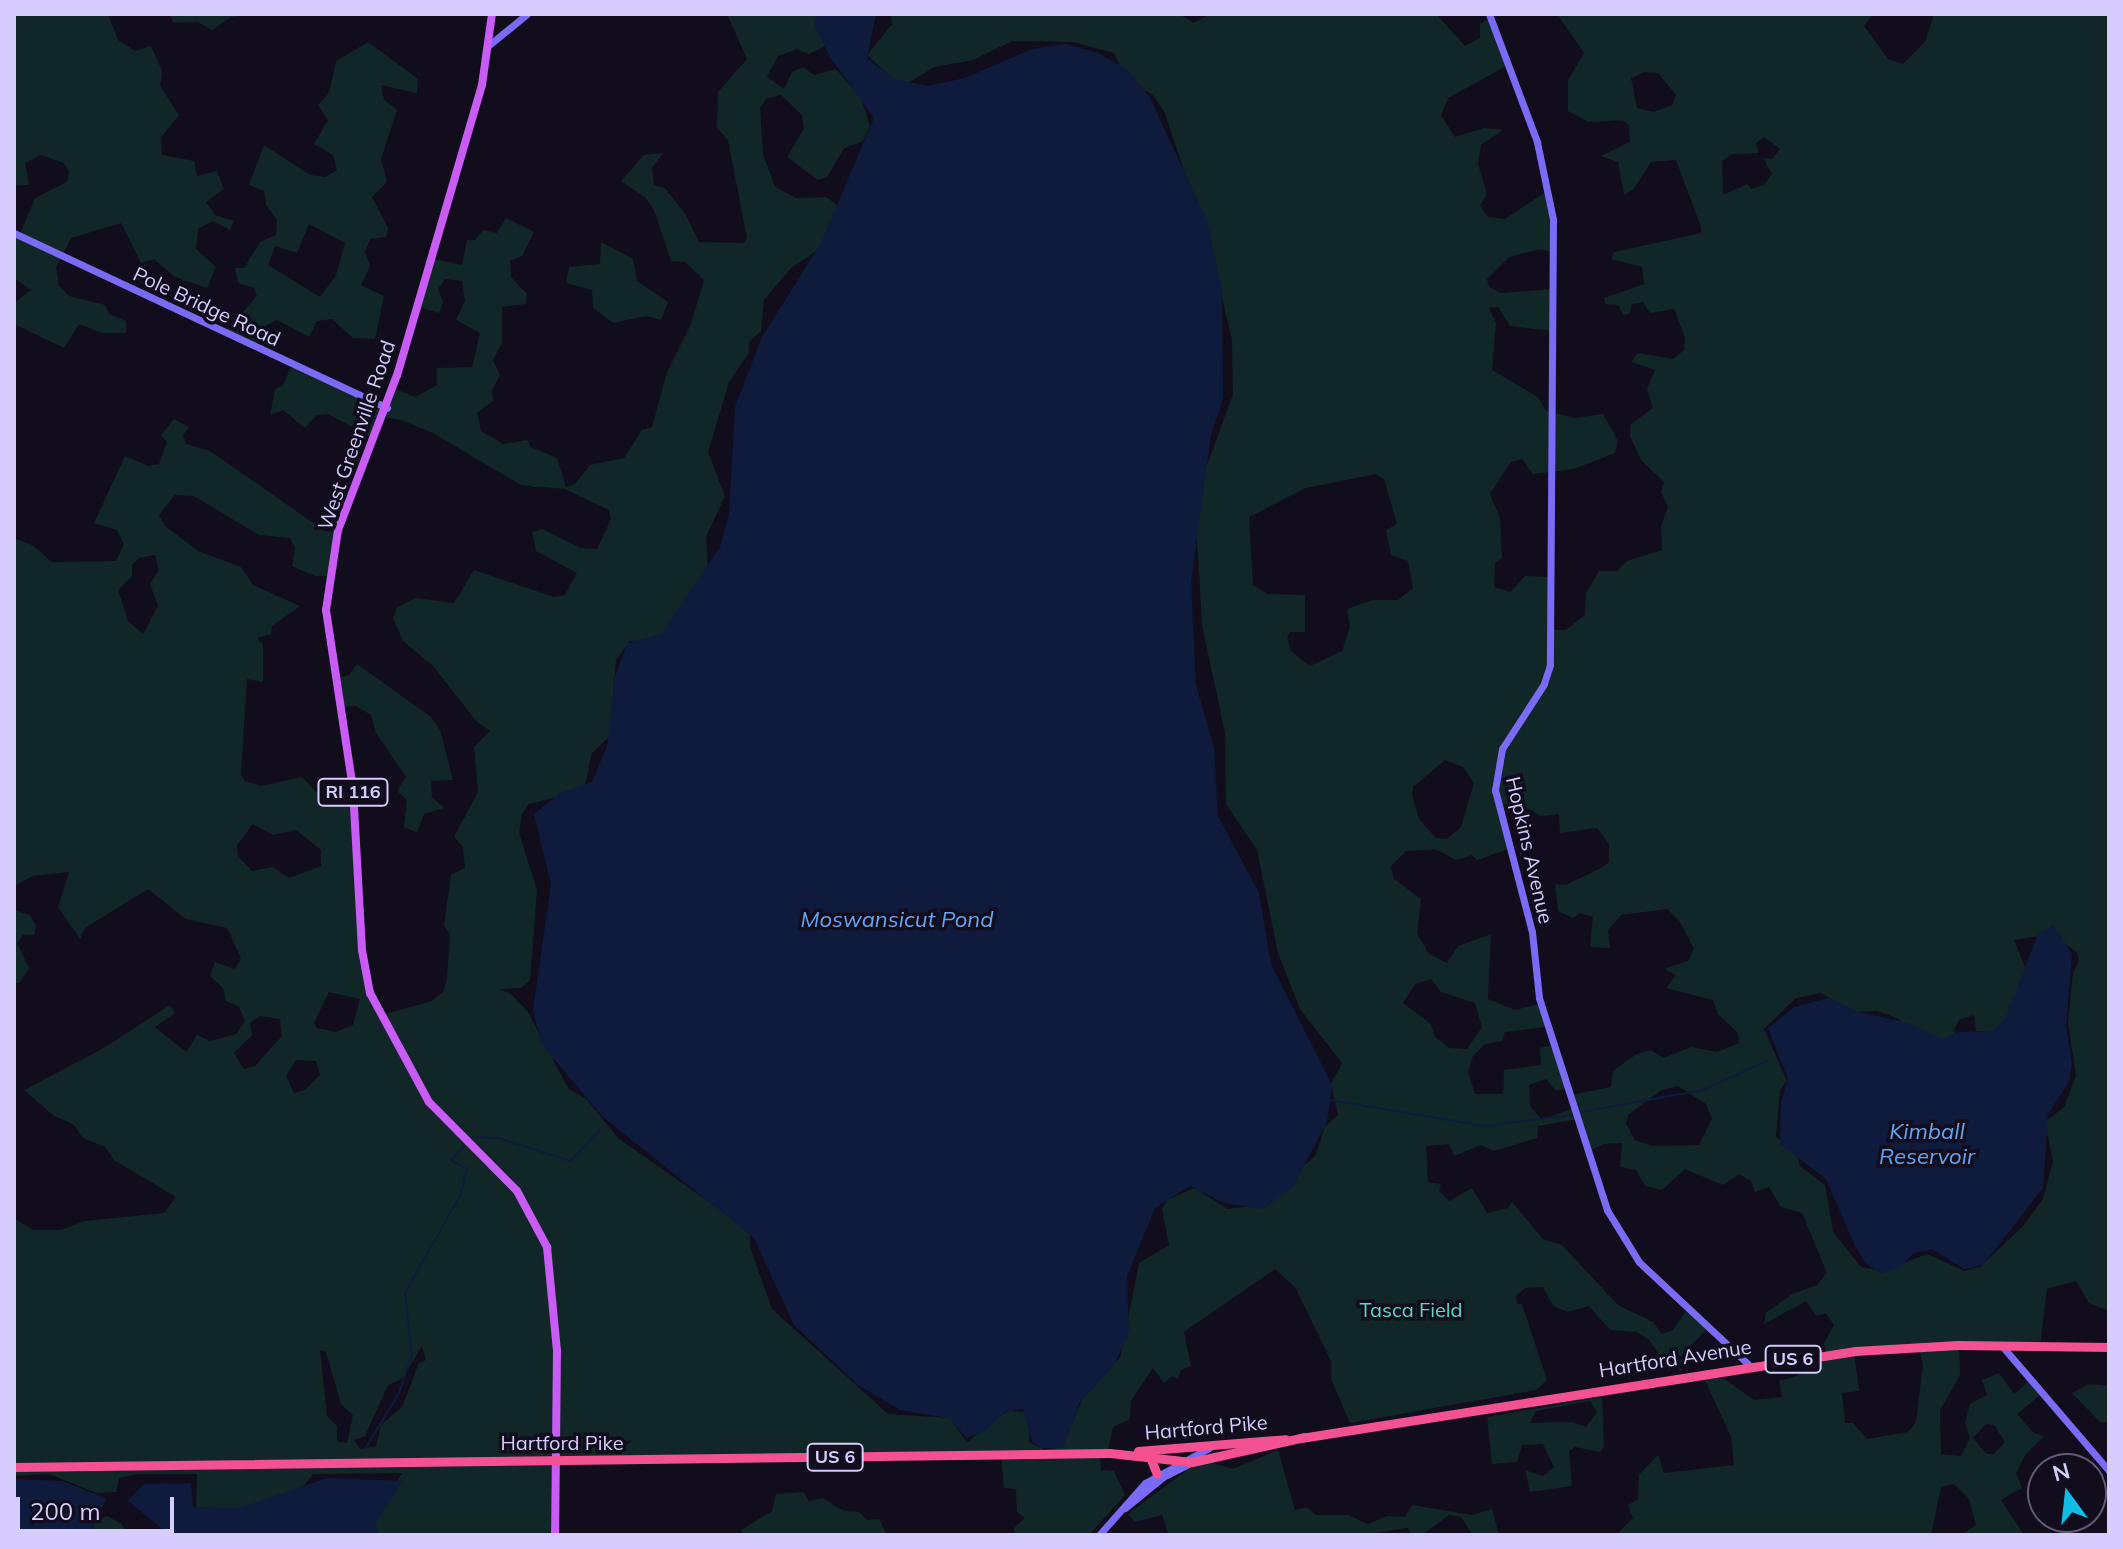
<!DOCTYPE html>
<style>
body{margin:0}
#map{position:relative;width:2123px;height:1549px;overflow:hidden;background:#110d1d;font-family:Mulish,sans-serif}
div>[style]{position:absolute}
.green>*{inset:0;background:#112627}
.water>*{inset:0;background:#0e1b3c}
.stream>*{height:2px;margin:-1px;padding:0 1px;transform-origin:1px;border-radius:1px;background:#0e1b3c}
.secondary>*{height:7px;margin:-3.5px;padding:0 3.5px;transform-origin:3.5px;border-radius:3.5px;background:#7a6bf5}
.primary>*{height:8px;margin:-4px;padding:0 4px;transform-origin:4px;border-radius:4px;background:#c85cf4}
.highway>*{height:9px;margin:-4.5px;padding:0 4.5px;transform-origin:4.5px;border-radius:4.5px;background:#f35191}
span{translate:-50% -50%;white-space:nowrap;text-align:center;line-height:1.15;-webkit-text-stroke:7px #110d1d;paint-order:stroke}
.shield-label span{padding:2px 6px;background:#110d1d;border:2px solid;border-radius:6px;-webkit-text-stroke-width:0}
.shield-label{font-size:18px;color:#d6cdfc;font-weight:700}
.street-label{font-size:20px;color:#d6cdfc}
.park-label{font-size:20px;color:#5fd6c2}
.water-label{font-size:22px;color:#63a5f4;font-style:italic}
.frame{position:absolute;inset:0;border:16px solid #d6cdfc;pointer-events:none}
.north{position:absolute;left:2027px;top:1453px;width:80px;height:80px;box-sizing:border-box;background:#110d1d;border:2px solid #605a76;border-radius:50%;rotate:345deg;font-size:22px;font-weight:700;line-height:32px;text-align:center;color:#d6cdfc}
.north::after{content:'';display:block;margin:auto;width:28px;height:36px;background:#10bee5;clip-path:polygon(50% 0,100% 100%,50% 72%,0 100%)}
.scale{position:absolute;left:16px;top:1497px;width:158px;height:36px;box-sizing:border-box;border:4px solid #d6cdfc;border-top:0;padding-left:10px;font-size:24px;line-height:28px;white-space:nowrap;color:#d6cdfc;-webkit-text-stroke:6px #110d1d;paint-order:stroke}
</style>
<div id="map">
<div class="green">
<div style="clip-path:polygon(14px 14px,108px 14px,118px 40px,135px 51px,151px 46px,162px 71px,160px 86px,179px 115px,161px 137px,162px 155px,194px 161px,197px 176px,217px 171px,224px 189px,206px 202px,215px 215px,234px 221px,230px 230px,213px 221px,198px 229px,196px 249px,216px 267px,207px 288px,175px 277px,154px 259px,141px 263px,121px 223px,71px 238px,56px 268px,59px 286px,69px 296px,105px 305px,109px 314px,126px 321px,126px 333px,102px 333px,79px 324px,64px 348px,14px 324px,14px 303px,31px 290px,14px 278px,14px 232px,20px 234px,35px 198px,67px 182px,69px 172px,64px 163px,41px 155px,25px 163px,29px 185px,14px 185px)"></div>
<div style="clip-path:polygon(169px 14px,251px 14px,231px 17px,212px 30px,198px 22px,174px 23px)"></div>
<div style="clip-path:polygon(evenodd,727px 14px,830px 14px,825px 46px,809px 54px,797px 49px,778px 56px,767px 77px,784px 89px,792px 72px,803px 67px,814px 75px,836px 69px,861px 98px,870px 126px,863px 141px,844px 148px,827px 177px,818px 180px,787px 157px,804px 129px,802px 115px,781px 95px,766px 99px,760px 108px,763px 154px,775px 187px,796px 198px,826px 197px,840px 207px,828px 243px,790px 269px,764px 300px,761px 331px,749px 342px,749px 353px,729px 382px,708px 452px,725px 496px,706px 537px,708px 576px,688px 615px,651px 641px,630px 641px,616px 660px,609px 737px,592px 753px,584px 790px,529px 804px,522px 814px,519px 833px,537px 890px,530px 980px,521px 988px,498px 989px,511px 994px,528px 1012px,568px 1088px,587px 1100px,618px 1138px,750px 1231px,750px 1247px,772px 1309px,888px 1414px,950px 1418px,967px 1443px,993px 1418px,1010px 1411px,1029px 1412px,1029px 1442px,1045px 1450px,1062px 1447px,1088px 1386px,1120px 1358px,1139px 1263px,1169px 1245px,1162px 1209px,1167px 1200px,1195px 1188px,1227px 1209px,1260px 1205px,1316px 1155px,1325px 1126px,1338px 1115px,1331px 1084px,1342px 1063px,1300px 1009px,1278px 953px,1257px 850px,1226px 804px,1225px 733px,1202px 625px,1196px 523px,1205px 471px,1233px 394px,1232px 340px,1213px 260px,1165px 113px,1153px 95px,1127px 81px,1114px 53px,1073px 42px,1012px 41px,973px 60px,934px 67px,902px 87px,867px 55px,892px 24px,891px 14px,1179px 14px,1194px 23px,1209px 14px,1436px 14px,1465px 46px,1480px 38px,1480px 24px,1491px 18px,1510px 64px,1448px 98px,1441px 115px,1455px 137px,1484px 128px,1503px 130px,1481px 145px,1478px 164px,1487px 194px,1480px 206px,1488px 217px,1505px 219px,1550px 189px,1552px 252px,1540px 249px,1509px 257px,1487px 279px,1489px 287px,1501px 293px,1552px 289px,1552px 331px,1510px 326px,1498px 307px,1489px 308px,1496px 323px,1492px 370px,1538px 397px,1546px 411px,1575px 418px,1603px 414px,1618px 441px,1615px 453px,1574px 469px,1533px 474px,1522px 459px,1511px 462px,1490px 494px,1500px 518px,1502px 558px,1495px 563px,1494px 587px,1510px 592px,1525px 576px,1550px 577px,1551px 630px,1566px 630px,1585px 615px,1586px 593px,1599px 571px,1617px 571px,1627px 561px,1662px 550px,1661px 527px,1668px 507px,1661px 492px,1664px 482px,1641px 460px,1630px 436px,1631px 424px,1653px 408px,1647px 389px,1655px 370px,1631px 362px,1638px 353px,1673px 359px,1684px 350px,1685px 337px,1674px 309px,1650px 313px,1643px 302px,1632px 304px,1629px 314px,1623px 315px,1618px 305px,1605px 304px,1604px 298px,1644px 284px,1642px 267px,1611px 259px,1614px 252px,1701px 233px,1701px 227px,1676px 160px,1651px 162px,1633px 190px,1624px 195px,1618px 162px,1601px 156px,1630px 142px,1629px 125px,1622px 120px,1589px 122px,1568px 111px,1568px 80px,1584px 53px,1557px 14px,1873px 14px,1864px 26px,1888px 59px,1903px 64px,1925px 42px,1934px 14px,2109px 14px,2109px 1311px,2089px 1303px,2076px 1281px,2047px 1289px,2040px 1345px,1959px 1346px,1960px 1375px,1940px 1410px,1941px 1454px,1961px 1456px,1970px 1438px,1965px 1423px,1970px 1404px,1987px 1395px,1982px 1380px,1999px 1373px,2014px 1394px,2028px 1382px,2040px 1395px,2017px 1414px,2034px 1433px,2044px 1436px,2026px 1454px,2016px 1473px,2022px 1488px,2001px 1500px,2024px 1535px,1961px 1535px,1976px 1525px,1969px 1499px,1954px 1484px,1941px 1487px,1931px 1535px,1616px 1535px,1633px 1518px,1628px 1505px,1638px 1499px,1639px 1475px,1658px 1455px,1664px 1473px,1734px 1465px,1731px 1437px,1704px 1378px,1724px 1379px,1754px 1400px,1782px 1397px,1779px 1381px,1810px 1372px,1813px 1356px,1826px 1353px,1824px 1343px,1834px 1325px,1826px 1313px,1816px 1316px,1806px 1301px,1764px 1324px,1766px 1313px,1792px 1294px,1817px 1285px,1827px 1273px,1802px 1213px,1781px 1207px,1769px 1187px,1755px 1192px,1751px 1181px,1739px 1174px,1723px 1185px,1685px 1169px,1662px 1190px,1645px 1186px,1636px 1170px,1620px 1167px,1622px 1143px,1603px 1144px,1590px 1151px,1578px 1119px,1538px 1126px,1537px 1138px,1494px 1151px,1481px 1145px,1454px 1156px,1449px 1144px,1426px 1146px,1428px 1182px,1441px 1184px,1439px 1191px,1449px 1201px,1472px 1188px,1487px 1213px,1508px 1208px,1512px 1202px,1543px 1239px,1562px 1245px,1618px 1305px,1653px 1322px,1662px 1334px,1673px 1330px,1688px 1308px,1709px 1327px,1683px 1354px,1682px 1372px,1661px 1357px,1649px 1340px,1637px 1332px,1610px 1330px,1589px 1306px,1567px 1312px,1553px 1306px,1543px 1287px,1525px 1288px,1516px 1296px,1517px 1304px,1522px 1304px,1547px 1380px,1536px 1390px,1350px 1423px,1331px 1379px,1331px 1361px,1295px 1287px,1275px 1269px,1184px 1332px,1191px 1366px,1181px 1370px,1178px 1379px,1172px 1376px,1164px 1383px,1153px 1368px,1131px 1401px,1130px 1419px,1113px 1427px,1107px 1454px,1100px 1456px,1101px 1470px,1114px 1471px,1125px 1495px,1089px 1535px,1015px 1535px,1014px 1528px,1025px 1518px,1017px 1512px,1016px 1489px,1004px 1488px,1001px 1457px,559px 1462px,555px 1535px,363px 1535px,402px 1473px,313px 1474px,302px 1488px,239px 1515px,196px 1508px,197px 1474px,138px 1474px,119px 1478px,116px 1492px,97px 1493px,49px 1474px,14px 1476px,14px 1218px,33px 1230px,61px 1230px,85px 1221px,164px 1213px,176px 1197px,114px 1160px,105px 1147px,83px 1138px,73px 1124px,54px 1116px,24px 1090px,104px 1048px,170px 1005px,175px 1013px,155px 1027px,186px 1052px,197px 1035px,210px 1041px,236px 1034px,245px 1021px,239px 1007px,226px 1001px,223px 988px,210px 976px,215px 962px,235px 969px,241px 958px,227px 928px,186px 919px,148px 889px,85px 928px,80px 939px,58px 907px,69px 872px,33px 876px,14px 886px,14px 538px,32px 545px,52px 562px,116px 561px,124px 544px,117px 530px,94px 523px,125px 456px,148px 466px,159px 464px,167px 442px,161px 435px,174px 419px,189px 427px,183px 435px,186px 444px,210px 451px,325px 531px,337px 533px,328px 576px,315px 576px,292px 566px,295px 548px,290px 538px,259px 535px,194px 496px,175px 495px,159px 515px,165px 526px,198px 551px,241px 567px,253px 585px,300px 606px,272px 626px,271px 634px,257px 638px,263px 645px,263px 682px,247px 679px,241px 774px,245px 781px,261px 786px,302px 777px,322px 798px,352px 792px,360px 948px,373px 1002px,385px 1014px,432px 1001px,443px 992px,447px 979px,450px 934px,444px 926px,451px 875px,465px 868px,463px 847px,454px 837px,478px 792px,474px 747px,490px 731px,476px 721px,434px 667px,403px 641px,393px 618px,397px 608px,415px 598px,454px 603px,474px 570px,554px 597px,565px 595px,577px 573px,536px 551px,532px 532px,542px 529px,581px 548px,597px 549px,611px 519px,609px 510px,565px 489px,521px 485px,433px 433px,401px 420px,384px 417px,375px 439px,328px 414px,317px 415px,305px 428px,283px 410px,270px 415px,275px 389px,283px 386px,291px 366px,386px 407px,393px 388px,415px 397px,437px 385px,437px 368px,472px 367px,480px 333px,456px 320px,465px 301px,462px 281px,445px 279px,438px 289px,443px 302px,439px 313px,419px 307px,429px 258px,462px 265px,467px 240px,475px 240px,483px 230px,497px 233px,506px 218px,534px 232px,522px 256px,510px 261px,511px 277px,527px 294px,526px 304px,502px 307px,502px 343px,493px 360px,500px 375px,492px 390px,493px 401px,477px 413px,481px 431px,503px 444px,527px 440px,531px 447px,557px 458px,566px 487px,575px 484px,590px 465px,624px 458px,642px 430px,652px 427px,667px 372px,691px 324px,704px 280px,685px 262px,671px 261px,654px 210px,646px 198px,621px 181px,644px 155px,663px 153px,652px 168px,654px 185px,665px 188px,686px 215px,699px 242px,744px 243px,747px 238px,728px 140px,717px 128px,718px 92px,747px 59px,727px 14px,1645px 72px,1658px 73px,1676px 95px,1672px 105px,1654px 112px,1637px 108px,1631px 78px,1645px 72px,727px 14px,1764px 137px,1780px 149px,1772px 159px,1763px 158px,1772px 174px,1764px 185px,1751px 189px,1747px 184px,1723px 195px,1722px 161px,1732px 154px,1759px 153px,1756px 143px,1764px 137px,727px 14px,1376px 474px,1384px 479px,1397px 524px,1386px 530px,1391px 555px,1408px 561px,1413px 588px,1398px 600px,1372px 600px,1347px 609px,1350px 627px,1342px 651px,1310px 666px,1291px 651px,1287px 637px,1290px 632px,1305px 632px,1305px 595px,1268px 594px,1253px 585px,1249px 517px,1306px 488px,1376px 474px,727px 14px,155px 555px,159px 570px,150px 584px,158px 606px,143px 634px,128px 621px,118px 590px,132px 576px,132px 565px,139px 558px,155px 555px,727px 14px,1445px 760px,1463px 767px,1474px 783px,1461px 827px,1447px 839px,1436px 838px,1419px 819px,1412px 795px,1413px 787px,1445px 760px,727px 14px,1522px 805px,1541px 816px,1559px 814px,1560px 833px,1597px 828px,1609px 844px,1609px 862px,1601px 868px,1566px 885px,1555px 884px,1558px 911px,1573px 918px,1580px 913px,1593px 917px,1590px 947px,1610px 948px,1608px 930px,1621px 915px,1667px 909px,1680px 922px,1694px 949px,1688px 961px,1664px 969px,1676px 975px,1666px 988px,1713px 1000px,1718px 1014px,1738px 1033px,1739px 1043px,1717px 1052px,1691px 1047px,1664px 1058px,1650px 1050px,1635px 1055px,1613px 1071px,1611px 1087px,1571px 1095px,1574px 1108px,1542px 1120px,1530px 1106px,1529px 1085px,1546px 1079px,1556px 1091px,1569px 1088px,1553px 1045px,1540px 1048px,1541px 1065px,1504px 1070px,1503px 1094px,1475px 1094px,1468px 1072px,1473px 1056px,1485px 1044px,1502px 1041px,1505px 1032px,1546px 1027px,1540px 1004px,1515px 1010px,1488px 999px,1491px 934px,1458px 946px,1447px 963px,1429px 954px,1417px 934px,1421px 899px,1394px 879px,1391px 866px,1406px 851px,1435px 849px,1456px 860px,1472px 855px,1477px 860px,1511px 848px,1502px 810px,1522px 805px,727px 14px,253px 824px,273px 835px,296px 830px,321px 850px,321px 866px,289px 878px,273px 867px,252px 871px,238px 856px,237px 845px,253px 824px,727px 14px,2051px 934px,2077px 952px,2079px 961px,2073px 972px,2068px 1023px,2076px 1076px,2064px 1107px,2045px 1122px,2053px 1161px,2043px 1199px,2023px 1226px,1980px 1267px,1965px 1271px,1927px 1254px,1883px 1271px,1861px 1267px,1833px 1232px,1825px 1185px,1800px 1166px,1795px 1150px,1776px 1137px,1780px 1090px,1787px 1081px,1764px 1029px,1796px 998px,1821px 993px,1854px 1012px,1878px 1011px,1899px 1019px,1902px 1025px,1945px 1046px,1959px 1043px,1954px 1030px,1959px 1020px,1974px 1015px,1976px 1031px,2007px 1033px,2034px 989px,2014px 940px,2051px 934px,727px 14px,1431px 979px,1441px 992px,1475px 1003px,1482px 1027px,1467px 1049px,1449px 1048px,1435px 1037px,1431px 1024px,1403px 1003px,1415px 984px,1431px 979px,727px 14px,329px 992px,360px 999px,353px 1025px,336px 1032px,317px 1028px,314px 1023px,329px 992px,727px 14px,260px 1016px,280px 1019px,282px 1036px,255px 1066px,244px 1069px,234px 1053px,252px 1035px,250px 1023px,260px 1016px,727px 14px,296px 1060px,316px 1061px,320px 1075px,305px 1090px,294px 1093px,286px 1076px,296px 1060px,727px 14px,1678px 1086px,1706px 1104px,1712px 1119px,1699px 1145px,1652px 1146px,1635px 1140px,1626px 1124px,1628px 1115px,1660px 1091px,1678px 1086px,727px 14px,422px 1346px,426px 1360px,419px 1363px,402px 1407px,381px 1425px,376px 1446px,360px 1449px,354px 1440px,365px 1436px,388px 1385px,402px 1379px,422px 1346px,727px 14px,1918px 1346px,1923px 1365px,1916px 1422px,1908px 1432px,1867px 1439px,1853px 1423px,1845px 1423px,1842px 1393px,1859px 1391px,1854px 1351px,1918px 1346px,727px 14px,320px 1350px,326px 1352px,341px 1404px,353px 1415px,347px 1443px,337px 1441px,337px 1426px,327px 1416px,320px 1350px,727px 14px,1986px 1424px,1994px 1425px,2005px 1442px,1994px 1454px,1986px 1454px,1973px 1438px,1986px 1424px)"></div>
<div style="clip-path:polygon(evenodd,368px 42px,418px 79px,417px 93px,381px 85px,384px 100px,397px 110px,381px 159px,387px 182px,372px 197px,388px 228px,386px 237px,370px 239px,365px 252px,370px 266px,361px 285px,384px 296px,375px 339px,353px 338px,332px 319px,317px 321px,309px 337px,277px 320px,265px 326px,255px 348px,225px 332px,257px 296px,254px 288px,238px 283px,235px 268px,244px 268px,260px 242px,276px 235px,277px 220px,266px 205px,264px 191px,249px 185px,264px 145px,310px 175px,325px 177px,337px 170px,333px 155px,314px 144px,328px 120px,318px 105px,329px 93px,336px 61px,368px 42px,309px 224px,345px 243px,336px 275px,320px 297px,268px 265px,275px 246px,297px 253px,309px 224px)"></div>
<div style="clip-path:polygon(601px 242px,633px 259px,637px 281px,668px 302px,661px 320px,646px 316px,613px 323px,593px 308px,592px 290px,566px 283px,569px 267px,600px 264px)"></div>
<div style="clip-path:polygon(357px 664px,431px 717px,440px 730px,453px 780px,431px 781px,432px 797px,444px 808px,424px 814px,417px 833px,404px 827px,407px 800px,397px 791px,406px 777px,376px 733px,371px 715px,356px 706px,341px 707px,336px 678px,349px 675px)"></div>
<div style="clip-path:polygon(14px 910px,30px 915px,36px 926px,34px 935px,23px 935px,17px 943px,29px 968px,19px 983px,14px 983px)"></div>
<div style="clip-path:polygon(2089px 1384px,2109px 1386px,2109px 1422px,2100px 1422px,2072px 1393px)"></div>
<div style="clip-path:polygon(evenodd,1602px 1397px,1604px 1447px,1600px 1452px,1575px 1447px,1569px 1451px,1572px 1486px,1530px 1492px,1525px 1470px,1543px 1476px,1554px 1467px,1543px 1444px,1522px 1445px,1517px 1462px,1492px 1464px,1487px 1417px,1602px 1397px,1590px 1401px,1597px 1412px,1586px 1427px,1572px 1422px,1530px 1423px,1536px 1411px,1590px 1401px)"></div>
<div style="clip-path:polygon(1278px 1450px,1295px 1510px,1307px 1507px,1316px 1515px,1348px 1515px,1368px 1524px,1387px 1516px,1405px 1517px,1412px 1505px,1472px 1515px,1492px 1509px,1499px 1535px,1472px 1534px,1461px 1517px,1449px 1515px,1422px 1535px,1411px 1535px,1408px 1528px,1361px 1535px,1169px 1535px,1162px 1515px,1135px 1522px,1128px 1514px,1188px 1469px,1209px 1462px,1233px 1469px)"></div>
<div style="clip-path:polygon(803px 1492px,809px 1501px,822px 1498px,844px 1511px,859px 1512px,867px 1520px,879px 1519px,887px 1535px,742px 1535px,741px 1530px,772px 1511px,776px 1494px)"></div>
<div style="clip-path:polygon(107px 1516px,122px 1524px,126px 1535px,91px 1535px,96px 1520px)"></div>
</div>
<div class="water">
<div style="clip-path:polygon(818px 14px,876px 14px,867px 58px,894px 79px,928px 86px,965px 78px,1032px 49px,1065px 44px,1098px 53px,1128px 70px,1149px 96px,1207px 220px,1222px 289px,1223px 399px,1211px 435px,1191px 582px,1196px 685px,1214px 748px,1218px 816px,1259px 893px,1271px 964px,1332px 1085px,1327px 1122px,1293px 1187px,1263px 1209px,1224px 1203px,1190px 1186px,1155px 1208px,1127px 1276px,1129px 1331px,1114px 1366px,1080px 1402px,1063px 1448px,1041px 1448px,1032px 1441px,1023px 1409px,1005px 1412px,985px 1431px,967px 1438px,949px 1418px,900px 1410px,858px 1385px,794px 1325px,754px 1238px,602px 1116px,542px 1045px,533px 1010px,551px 884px,534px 814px,560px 793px,592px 782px,607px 746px,615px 676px,628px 643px,661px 634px,720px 547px,729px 514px,735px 407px,762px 337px,821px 243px,874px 118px,830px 57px,814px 24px)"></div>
<div style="clip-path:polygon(2054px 925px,2072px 954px,2066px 1027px,2072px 1063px,2069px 1082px,2048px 1114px,2043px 1188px,1983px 1265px,1964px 1269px,1932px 1249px,1914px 1253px,1900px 1267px,1882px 1274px,1865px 1263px,1855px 1246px,1826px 1179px,1780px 1144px,1781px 1103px,1788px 1079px,1768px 1028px,1794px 1007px,1828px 998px,1859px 1012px,1912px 1024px,1942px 1039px,1958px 1032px,1992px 1031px,2005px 1019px,2038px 934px)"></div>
<div style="clip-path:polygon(327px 1478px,403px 1481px,375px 1524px,379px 1535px,170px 1535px,128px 1501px,144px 1484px,191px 1483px,193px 1507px,240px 1508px)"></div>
<div style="clip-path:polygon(14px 1479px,62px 1481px,106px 1498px,90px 1535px,14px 1535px)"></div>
</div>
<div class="stream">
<div style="left:1330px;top:1100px;width:155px;rotate:9.6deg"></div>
<div style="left:1483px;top:1126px;width:90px;rotate:-7deg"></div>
<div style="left:1581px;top:1112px;width:124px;rotate:-10.2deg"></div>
<div style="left:1703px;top:1090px;width:70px;rotate:-24.4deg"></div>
<div style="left:472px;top:1137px;width:27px;rotate:2deg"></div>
<div style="left:499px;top:1138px;width:75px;rotate:17.9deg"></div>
<div style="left:570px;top:1161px;width:43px;rotate:-45.9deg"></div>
<div style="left:365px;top:1449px;width:66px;rotate:-58.7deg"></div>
<div style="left:399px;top:1393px;width:39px;rotate:-71deg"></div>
<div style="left:412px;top:1356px;width:63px;rotate:-96.3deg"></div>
<div style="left:405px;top:1293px;width:114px;rotate:-60.5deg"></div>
<div style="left:461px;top:1194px;width:26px;rotate:-77deg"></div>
<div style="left:467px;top:1169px;width:18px;rotate:-151deg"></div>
<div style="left:451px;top:1160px;width:19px;rotate:-47deg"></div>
</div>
<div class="secondary">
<div style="left:1489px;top:14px;width:137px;rotate:69.4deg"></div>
<div style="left:1537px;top:142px;width:79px;rotate:78.3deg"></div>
<div style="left:1553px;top:219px;width:446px;rotate:90.4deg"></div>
<div style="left:1550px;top:665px;width:20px;rotate:108deg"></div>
<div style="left:1544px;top:684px;width:77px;rotate:122.9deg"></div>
<div style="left:1502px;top:749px;width:42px;rotate:99.7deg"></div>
<div style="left:1495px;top:790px;width:147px;rotate:75.4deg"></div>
<div style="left:1532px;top:932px;width:66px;rotate:83.9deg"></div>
<div style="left:1539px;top:998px;width:223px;rotate:72.2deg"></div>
<div style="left:1607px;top:1210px;width:61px;rotate:58.4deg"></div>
<div style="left:1639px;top:1262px;width:149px;rotate:43.1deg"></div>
<div style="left:489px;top:45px;width:49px;rotate:-39.2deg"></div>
<div style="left:14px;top:233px;width:412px;rotate:25.1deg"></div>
<div style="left:2002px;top:1346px;width:165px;rotate:49.4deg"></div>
<div style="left:1125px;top:1508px;width:49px;rotate:-39.2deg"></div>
<div style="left:1163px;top:1477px;width:33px;rotate:-27deg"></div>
<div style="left:1099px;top:1535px;width:69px;rotate:-48.5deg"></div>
<div style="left:1145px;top:1483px;width:73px;rotate:-28.7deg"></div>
</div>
<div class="primary">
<div style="left:492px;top:14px;width:72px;rotate:98deg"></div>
<div style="left:482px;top:85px;width:302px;rotate:106.3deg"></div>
<div style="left:397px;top:375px;width:166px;rotate:110.8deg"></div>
<div style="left:338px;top:530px;width:81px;rotate:98.5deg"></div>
<div style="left:326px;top:610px;width:181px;rotate:81.4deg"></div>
<div style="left:353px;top:789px;width:161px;rotate:86.8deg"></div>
<div style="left:362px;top:950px;width:44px;rotate:79.5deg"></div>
<div style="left:370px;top:993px;width:124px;rotate:61.6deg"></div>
<div style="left:429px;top:1102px;width:125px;rotate:45.3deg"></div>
<div style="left:517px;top:1191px;width:64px;rotate:61.8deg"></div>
<div style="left:547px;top:1247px;width:103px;rotate:84.5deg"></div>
<div style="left:557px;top:1350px;width:185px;rotate:90.6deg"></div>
</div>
<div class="highway">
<div style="left:1301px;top:1438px;width:561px;rotate:-8.92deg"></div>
<div style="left:1855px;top:1351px;width:103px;rotate:-3.3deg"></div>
<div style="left:1958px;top:1345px;width:151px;rotate:0.8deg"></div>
<div style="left:1138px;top:1451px;width:148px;rotate:-4.6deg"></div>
<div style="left:1150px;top:1457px;width:18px;rotate:68deg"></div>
<div style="left:14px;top:1467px;width:1096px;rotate:-0.73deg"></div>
<div style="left:1110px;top:1453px;width:82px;rotate:6.3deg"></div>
<div style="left:1192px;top:1462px;width:116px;rotate:-12.5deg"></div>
</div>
<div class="shield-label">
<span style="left:353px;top:792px">RI 116</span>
<span style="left:1793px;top:1359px">US 6</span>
<span style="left:835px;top:1457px">US 6</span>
</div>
<div class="street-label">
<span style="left:207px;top:306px;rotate:25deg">Pole Bridge Road</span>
<span style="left:356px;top:435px;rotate:-71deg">West Greenville Road</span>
<span style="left:1530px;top:850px;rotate:77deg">Hopkins Avenue</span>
<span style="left:1675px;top:1358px;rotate:-9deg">Hartford Avenue</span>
<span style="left:1206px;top:1427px;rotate:-5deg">Hartford Pike</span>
<span style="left:562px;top:1442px">Hartford Pike</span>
</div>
<div class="park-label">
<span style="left:1411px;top:1309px">Tasca Field</span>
</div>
<div class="water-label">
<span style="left:897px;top:920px">Moswansicut Pond</span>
<span style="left:1927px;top:1144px">Kimball<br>Reservoir</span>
</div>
<div class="frame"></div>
<div class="north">N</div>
<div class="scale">200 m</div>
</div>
